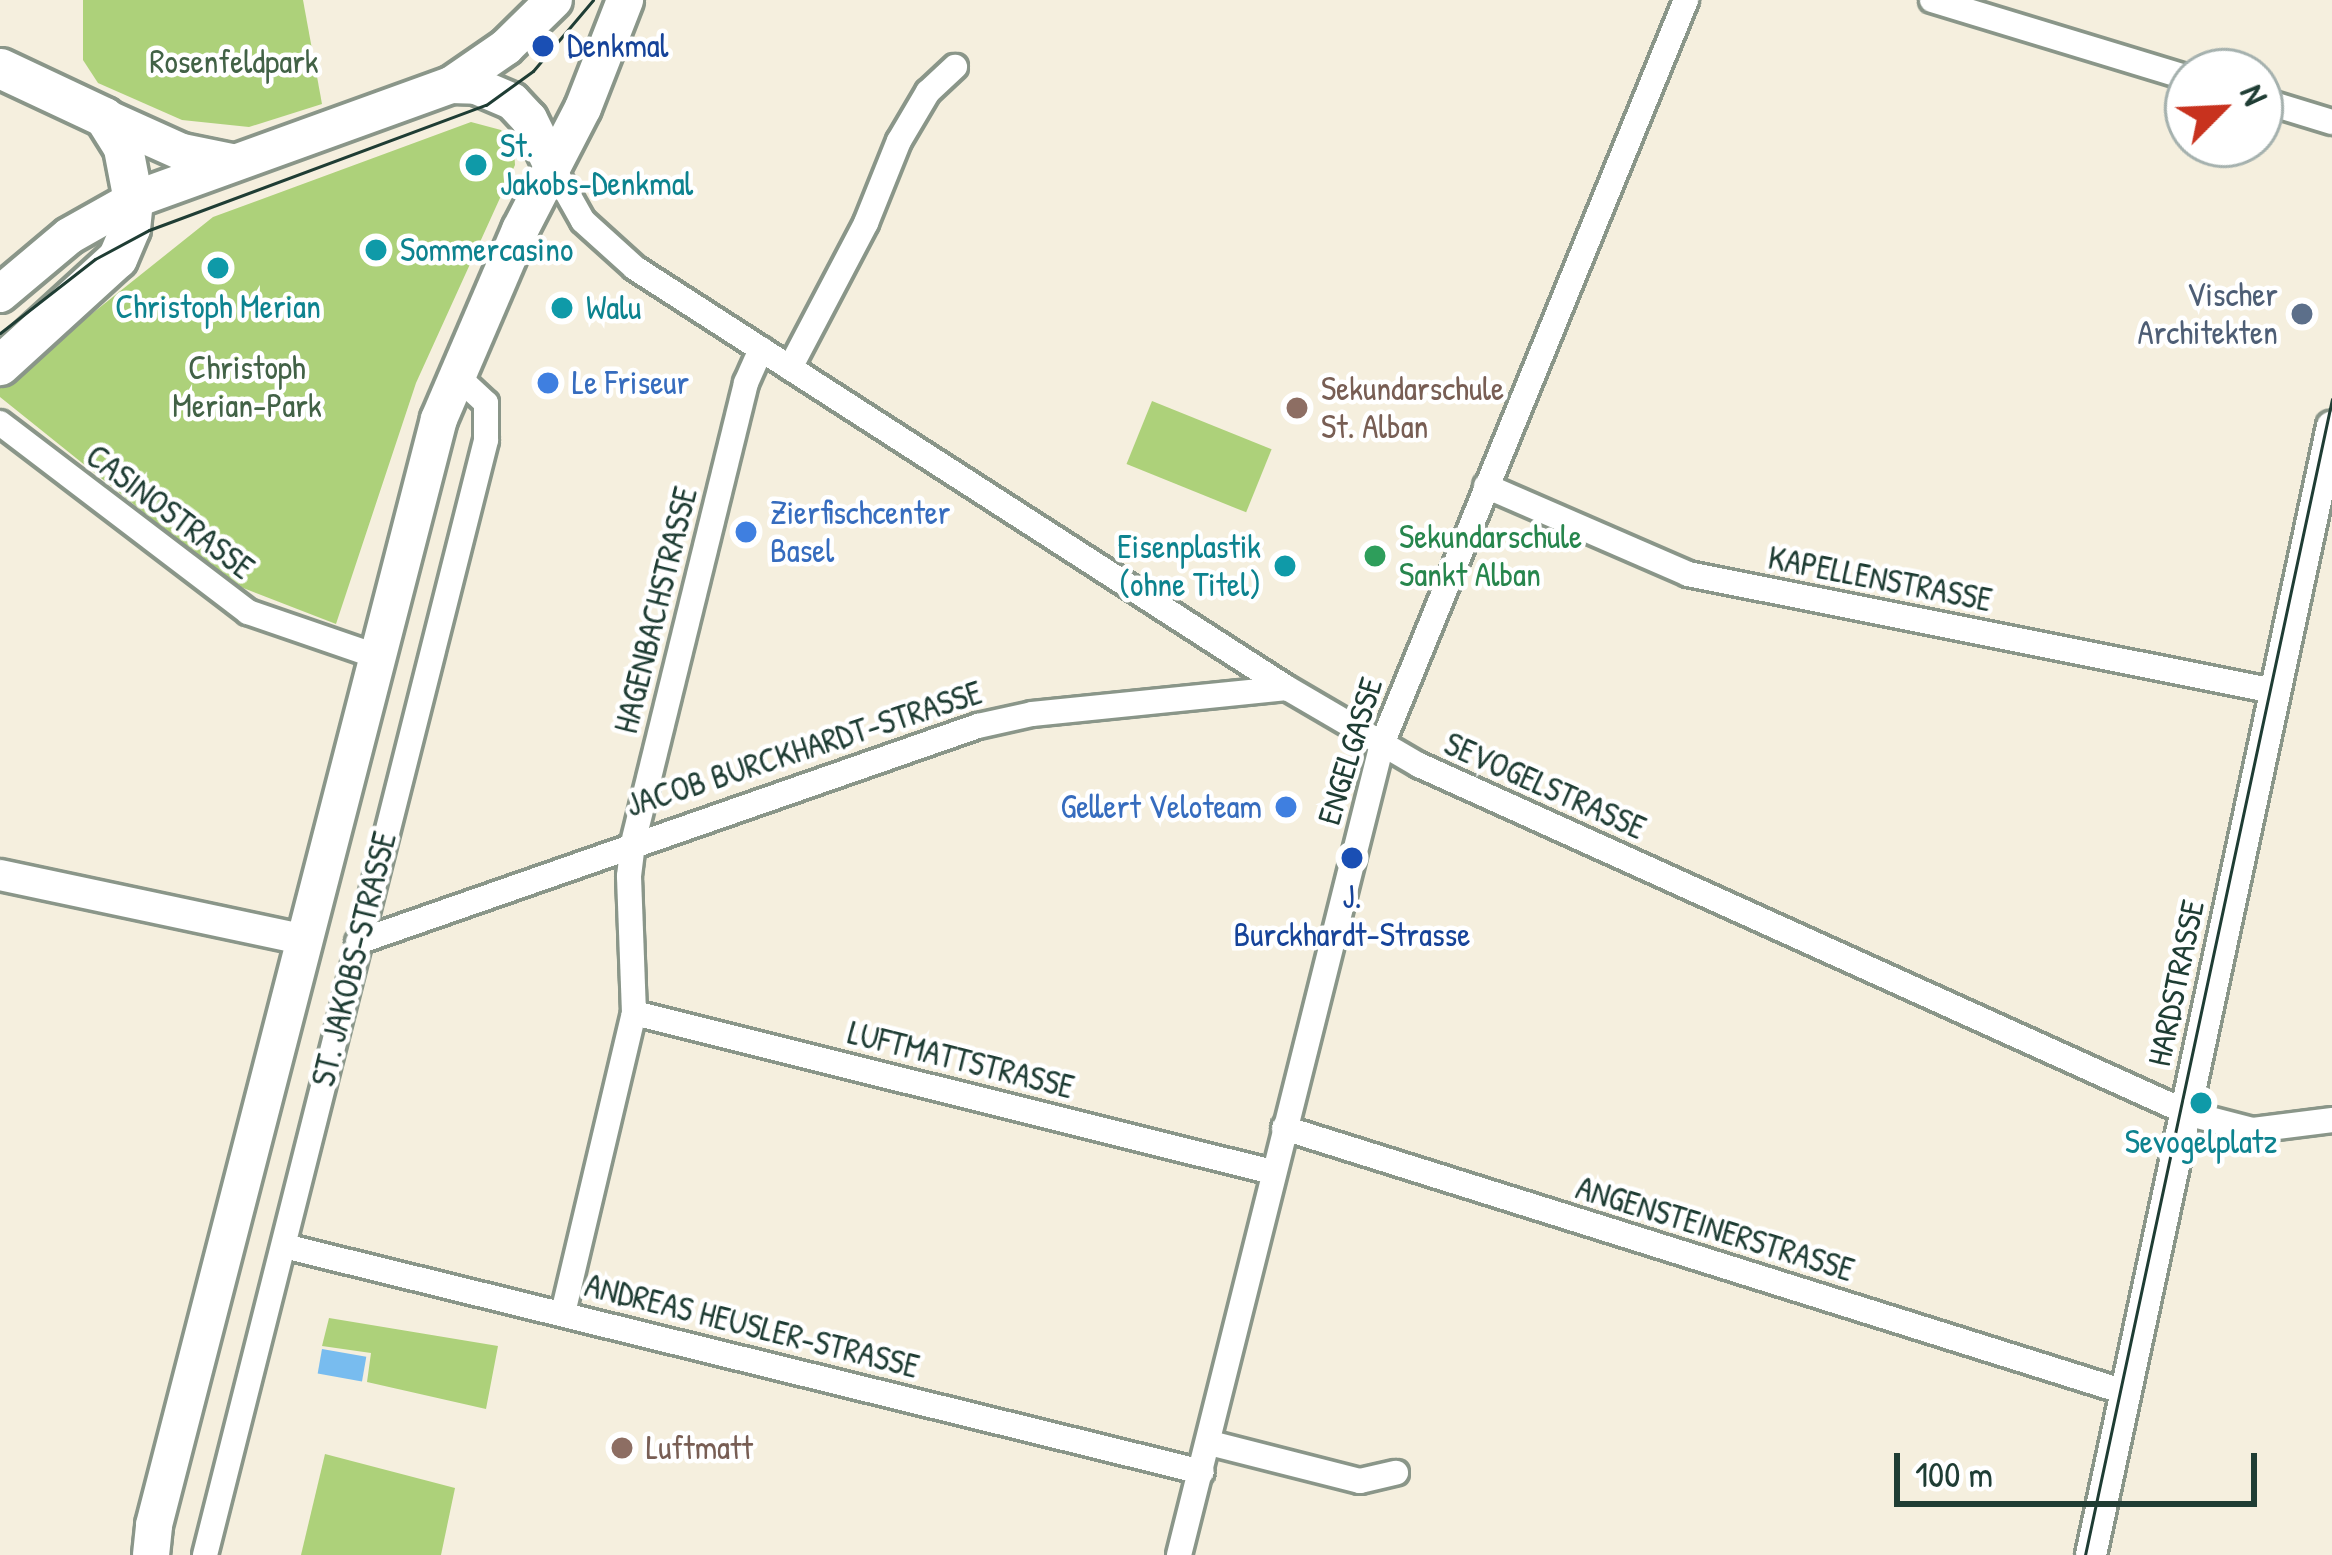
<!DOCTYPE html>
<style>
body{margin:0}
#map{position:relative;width:2332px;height:1555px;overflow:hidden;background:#f5efde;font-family:"Patrick Hand",sans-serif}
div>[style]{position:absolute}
.green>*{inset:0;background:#add17a;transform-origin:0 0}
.water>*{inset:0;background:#78bcef;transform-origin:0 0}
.roads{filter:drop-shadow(3px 0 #8a9689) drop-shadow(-3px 0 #8a9689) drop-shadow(0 3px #8a9689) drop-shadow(0 -3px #8a9689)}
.minor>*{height:24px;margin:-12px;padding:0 12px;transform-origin:12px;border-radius:12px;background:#fff}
.tertiary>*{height:30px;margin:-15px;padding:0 15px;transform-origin:15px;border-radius:15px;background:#fff}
.secondary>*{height:36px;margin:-18px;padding:0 18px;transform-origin:18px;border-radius:18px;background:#fff}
.primary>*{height:39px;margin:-19.5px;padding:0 19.5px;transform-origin:19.5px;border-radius:19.5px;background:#fff}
.tram>*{height:3px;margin:-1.5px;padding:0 1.5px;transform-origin:1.5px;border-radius:1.5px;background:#1f3d34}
.dots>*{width:33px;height:33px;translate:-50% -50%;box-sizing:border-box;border:6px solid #fff;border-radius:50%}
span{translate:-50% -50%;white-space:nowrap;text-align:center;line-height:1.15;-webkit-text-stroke:9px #fff;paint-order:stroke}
.transit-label{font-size:33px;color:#164399}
.left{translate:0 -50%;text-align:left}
.park-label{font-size:33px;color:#426246}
.culture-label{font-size:33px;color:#0d838f}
.right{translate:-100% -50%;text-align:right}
.service-label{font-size:33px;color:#4e5e75}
.shop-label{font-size:33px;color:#366cbe}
.education-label{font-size:33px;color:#785e54}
.street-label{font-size:33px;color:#1f3d34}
.leisure-label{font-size:33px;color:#27864d}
.north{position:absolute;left:2164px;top:48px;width:120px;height:120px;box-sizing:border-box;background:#fff;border:3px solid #a5b1ae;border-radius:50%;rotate:66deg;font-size:33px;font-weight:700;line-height:48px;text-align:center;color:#1f3d34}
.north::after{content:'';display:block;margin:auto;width:42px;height:54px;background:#c8321e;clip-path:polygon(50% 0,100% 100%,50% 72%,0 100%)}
.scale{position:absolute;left:1894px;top:1453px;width:363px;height:54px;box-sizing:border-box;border:6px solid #1f3d34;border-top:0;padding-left:15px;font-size:36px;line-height:42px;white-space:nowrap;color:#1f3d34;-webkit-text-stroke:9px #fff;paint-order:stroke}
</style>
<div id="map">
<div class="green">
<div style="clip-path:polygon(83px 0,303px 0,322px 104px,249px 127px,182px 120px,98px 83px,83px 60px)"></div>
<div style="clip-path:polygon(471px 122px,501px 130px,514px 148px,515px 165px,416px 383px,336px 624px,233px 584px,0 397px,0 387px,213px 217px)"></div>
<div style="left:1152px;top:401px;width:129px;height:68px;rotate:22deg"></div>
<div style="clip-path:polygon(329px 1318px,498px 1346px,486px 1409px,367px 1382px,371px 1353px,322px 1346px)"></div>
<div style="clip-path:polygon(325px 1454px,455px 1488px,441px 1555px,301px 1555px)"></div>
</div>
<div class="water">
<div style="left:322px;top:1349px;width:45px;height:25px;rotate:10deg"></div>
</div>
<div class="roads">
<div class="minor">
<div style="left:1932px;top:0;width:268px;rotate:16.9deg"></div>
<div style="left:2260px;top:100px;width:75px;rotate:17deg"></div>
<div style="left:552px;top:166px;width:63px;rotate:60.6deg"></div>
<div style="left:583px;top:221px;width:70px;rotate:42.1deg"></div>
<div style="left:635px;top:268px;width:776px;rotate:32.79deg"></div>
<div style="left:1287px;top:688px;width:153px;rotate:30.3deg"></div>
<div style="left:1419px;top:765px;width:846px;rotate:24.35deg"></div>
<div style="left:2190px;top:1114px;width:65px;rotate:14.3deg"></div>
<div style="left:2253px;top:1130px;width:80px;rotate:-7.2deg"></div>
<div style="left:790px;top:368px;width:164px;rotate:-62.3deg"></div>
<div style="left:866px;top:223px;width:88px;rotate:-68.1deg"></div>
<div style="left:899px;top:141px;width:57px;rotate:-59.4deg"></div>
<div style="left:928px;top:92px;width:37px;rotate:-43deg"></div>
<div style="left:0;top:423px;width:312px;rotate:37.3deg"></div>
<div style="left:248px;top:612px;width:139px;rotate:19deg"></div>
<div style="left:1486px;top:486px;width:220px;rotate:23.5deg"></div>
<div style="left:1688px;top:574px;width:598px;rotate:11.29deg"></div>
<div style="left:358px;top:942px;width:657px;rotate:-19.21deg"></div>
<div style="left:978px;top:726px;width:55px;rotate:-12.5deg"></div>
<div style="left:1032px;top:714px;width:256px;rotate:-5.8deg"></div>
<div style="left:634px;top:1013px;width:658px;rotate:13.99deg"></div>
<div style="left:1284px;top:1128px;width:881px;rotate:17.43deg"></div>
<div style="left:284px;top:1246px;width:945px;rotate:13.83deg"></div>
<div style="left:563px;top:1313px;width:308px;rotate:-76.7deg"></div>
<div style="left:634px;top:1013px;width:137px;rotate:-92.1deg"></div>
<div style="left:629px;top:876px;width:33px;rotate:-83deg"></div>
<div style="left:633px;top:843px;width:474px;rotate:-76.2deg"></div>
<div style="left:746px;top:383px;width:37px;rotate:-66deg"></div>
<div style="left:1210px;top:1443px;width:155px;rotate:14.2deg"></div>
<div style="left:1360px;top:1481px;width:37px;rotate:-13deg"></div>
<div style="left:205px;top:1555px;width:1150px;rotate:-75.85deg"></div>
<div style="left:486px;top:440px;width:37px;rotate:-90deg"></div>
<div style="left:486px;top:403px;width:40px;rotate:-137deg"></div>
<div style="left:1179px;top:1555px;width:836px;rotate:-75.95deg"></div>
<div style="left:1382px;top:744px;width:804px;rotate:-67.77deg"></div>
</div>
<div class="tertiary">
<div style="left:0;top:875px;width:313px;rotate:12deg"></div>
<div style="left:2091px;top:1555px;width:1154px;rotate:-77.95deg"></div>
</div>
<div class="secondary">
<div style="left:451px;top:85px;width:67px;rotate:-34.6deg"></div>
<div style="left:506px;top:47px;width:67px;rotate:-44.4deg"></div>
<div style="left:104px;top:117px;width:85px;rotate:24.2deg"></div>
<div style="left:182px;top:152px;width:50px;rotate:11.5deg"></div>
<div style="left:0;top:294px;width:90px;rotate:-40deg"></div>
<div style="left:69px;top:236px;width:73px;rotate:-29.4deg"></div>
<div style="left:133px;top:200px;width:338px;rotate:-19.9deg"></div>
<div style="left:451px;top:85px;width:25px;rotate:2deg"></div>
<div style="left:476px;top:86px;width:39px;rotate:23deg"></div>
<div style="left:512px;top:101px;width:25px;rotate:47deg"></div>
<div style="left:529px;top:119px;width:52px;rotate:63.9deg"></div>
<div style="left:151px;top:1555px;width:30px;rotate:-84deg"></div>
<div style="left:154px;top:1525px;width:1142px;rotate:-75.55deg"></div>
<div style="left:439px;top:419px;width:206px;rotate:-66.8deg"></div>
<div style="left:520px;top:230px;width:137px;rotate:-62.7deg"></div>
<div style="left:583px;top:108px;width:116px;rotate:-68.7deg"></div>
</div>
<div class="primary">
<div style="left:0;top:68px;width:115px;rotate:25.2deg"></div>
<div style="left:104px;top:117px;width:36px;rotate:58deg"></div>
<div style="left:123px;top:148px;width:53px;rotate:79.1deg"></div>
<div style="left:133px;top:200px;width:28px;rotate:96deg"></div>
<div style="left:130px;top:228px;width:33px;rotate:113deg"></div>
<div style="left:117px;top:258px;width:159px;rotate:137.6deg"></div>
</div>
</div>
<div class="tram">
<div style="left:0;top:333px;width:120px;rotate:-37.9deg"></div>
<div style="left:95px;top:259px;width:61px;rotate:-28.2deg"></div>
<div style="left:149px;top:230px;width:359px;rotate:-20.4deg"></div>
<div style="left:486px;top:105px;width:58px;rotate:-35.9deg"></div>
<div style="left:533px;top:71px;width:93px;rotate:-49.8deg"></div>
<div style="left:2085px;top:1555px;width:1182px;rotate:-77.94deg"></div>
</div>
<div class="dots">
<div style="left:543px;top:46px;background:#1a4fb4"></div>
<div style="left:476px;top:165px;background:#0f9aa8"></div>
<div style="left:376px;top:250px;background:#0f9aa8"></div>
<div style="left:218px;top:268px;background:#0f9aa8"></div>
<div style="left:562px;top:308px;background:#0f9aa8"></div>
<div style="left:2302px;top:314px;background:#5c6f8a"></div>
<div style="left:548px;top:383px;background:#3f7fe0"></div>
<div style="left:1297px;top:408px;background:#8d6e63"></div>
<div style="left:746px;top:532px;background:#3f7fe0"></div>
<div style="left:1375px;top:556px;background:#2e9e5b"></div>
<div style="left:1285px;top:566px;background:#0f9aa8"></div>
<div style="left:1286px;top:807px;background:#3f7fe0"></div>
<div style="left:1352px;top:858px;background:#1a4fb4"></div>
<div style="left:2201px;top:1103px;background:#0f9aa8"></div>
<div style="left:622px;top:1448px;background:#8d6e63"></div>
</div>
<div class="transit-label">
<span class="left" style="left:567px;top:46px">Denkmal</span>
<span style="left:1352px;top:916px">J.<br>Burckhardt-Strasse</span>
</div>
<div class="park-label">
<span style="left:234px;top:62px">Rosenfeldpark</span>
<span style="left:247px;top:387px">Christoph<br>Merian-Park</span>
</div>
<div class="culture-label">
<span class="left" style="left:500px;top:165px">St.<br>Jakobs-Denkmal</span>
<span class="left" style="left:400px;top:250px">Sommercasino</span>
<span style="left:218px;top:307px">Christoph Merian</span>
<span class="left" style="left:586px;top:308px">Walu</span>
<span class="right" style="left:1261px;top:566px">Eisenplastik<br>(ohne Titel)</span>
<span style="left:2201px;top:1142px">Sevogelplatz</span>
</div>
<div class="service-label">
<span class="right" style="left:2278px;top:314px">Vischer<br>Architekten</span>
</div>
<div class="shop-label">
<span class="left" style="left:572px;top:383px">Le Friseur</span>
<span class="left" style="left:770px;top:532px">Zierfischcenter<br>Basel</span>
<span class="right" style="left:1262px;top:807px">Gellert Veloteam</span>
</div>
<div class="education-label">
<span class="left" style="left:1321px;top:408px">Sekundarschule<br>St. Alban</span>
<span class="left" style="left:646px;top:1448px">Luftmatt</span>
</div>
<div class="street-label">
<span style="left:170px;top:512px;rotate:37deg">CASINOSTRASSE</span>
<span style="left:1880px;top:579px;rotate:11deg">KAPELLENSTRASSE</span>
<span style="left:656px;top:610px;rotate:-76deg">HAGENBACHSTRASSE</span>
<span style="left:804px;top:749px;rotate:-18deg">JACOB BURCKHARDT-STRASSE</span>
<span style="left:1350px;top:751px;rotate:-73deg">ENGELGASSE</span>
<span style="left:1545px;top:786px;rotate:24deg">SEVOGELSTRASSE</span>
<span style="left:354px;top:959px;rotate:-76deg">ST. JAKOBS-STRASSE</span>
<span style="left:2176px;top:983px;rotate:-78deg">HARDSTRASSE</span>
<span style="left:961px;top:1060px;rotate:14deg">LUFTMATTSTRASSE</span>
<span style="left:1715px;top:1229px;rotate:17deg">ANGENSTEINERSTRASSE</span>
<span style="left:752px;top:1326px;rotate:14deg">ANDREAS HEUSLER-STRASSE</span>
</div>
<div class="leisure-label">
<span class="left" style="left:1399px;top:556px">Sekundarschule<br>Sankt Alban</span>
</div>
<div class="north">N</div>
<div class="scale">100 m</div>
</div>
